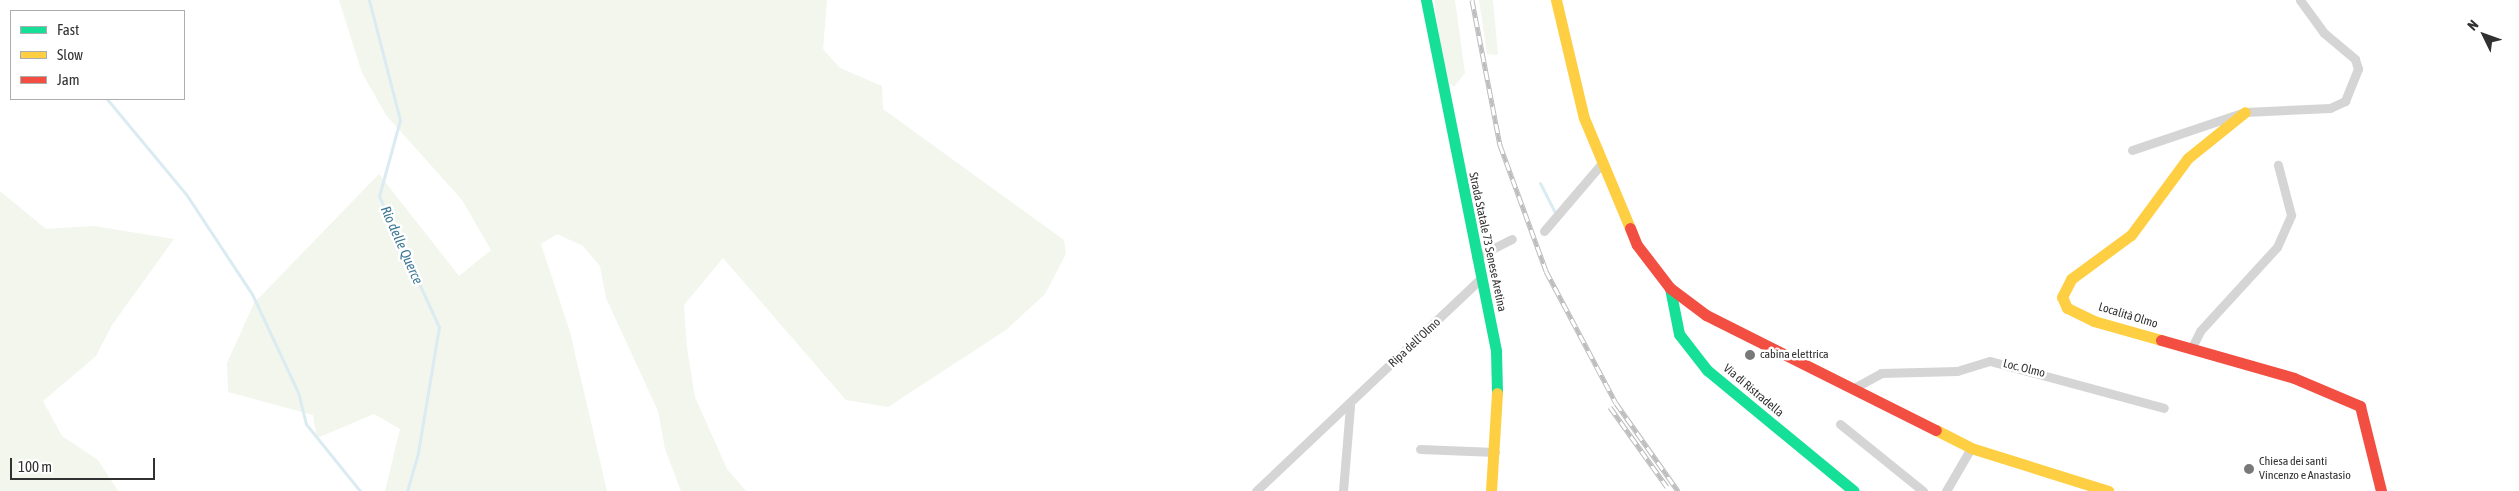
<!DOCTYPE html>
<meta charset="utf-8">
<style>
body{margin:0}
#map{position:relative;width:2519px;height:491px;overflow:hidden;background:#fff;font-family:"Asap Condensed",sans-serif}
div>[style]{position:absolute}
.green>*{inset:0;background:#f2f6ed}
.stream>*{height:3px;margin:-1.5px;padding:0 1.5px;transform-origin:1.5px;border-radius:1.5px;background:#dbebf2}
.street>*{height:9px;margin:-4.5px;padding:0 4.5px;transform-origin:4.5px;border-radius:4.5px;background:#d5d5d5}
.fast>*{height:11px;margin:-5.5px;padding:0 5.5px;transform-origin:5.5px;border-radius:5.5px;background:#16e098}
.slow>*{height:11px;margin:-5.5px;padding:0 5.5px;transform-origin:5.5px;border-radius:5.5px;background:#ffcf43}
.jam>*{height:11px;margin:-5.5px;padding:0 5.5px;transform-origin:5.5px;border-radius:5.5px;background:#f24e42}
.rail>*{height:5px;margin-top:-2.5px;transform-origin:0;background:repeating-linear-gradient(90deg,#fff 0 9px,#bdbdbd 0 18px);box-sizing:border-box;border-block:1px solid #bdbdbd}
.dots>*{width:14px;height:14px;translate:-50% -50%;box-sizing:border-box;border:2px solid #fff;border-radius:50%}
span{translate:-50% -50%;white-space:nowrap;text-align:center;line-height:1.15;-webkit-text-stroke:5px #fff;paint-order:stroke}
.street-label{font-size:12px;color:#313131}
.poi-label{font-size:12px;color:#313131}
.left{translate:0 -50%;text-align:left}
.water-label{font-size:14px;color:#3c7895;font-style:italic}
.legend{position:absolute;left:10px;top:10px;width:175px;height:90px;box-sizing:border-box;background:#fff;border:1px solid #adadad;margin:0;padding:6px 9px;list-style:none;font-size:15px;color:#313131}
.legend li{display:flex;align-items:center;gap:10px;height:25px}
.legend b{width:25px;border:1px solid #adadad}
.north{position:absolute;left:2459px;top:10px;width:50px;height:50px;-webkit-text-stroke:4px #fff;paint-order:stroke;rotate:312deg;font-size:14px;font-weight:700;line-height:20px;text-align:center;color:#313131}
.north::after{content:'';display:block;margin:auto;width:18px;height:22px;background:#313131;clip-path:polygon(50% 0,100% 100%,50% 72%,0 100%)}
.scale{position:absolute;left:10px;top:458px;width:145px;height:22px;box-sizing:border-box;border:2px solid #313131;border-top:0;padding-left:6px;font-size:15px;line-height:18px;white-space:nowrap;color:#313131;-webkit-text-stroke:4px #fff;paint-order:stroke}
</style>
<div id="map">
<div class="green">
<div style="clip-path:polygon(339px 0,827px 0,823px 49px,840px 68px,882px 86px,883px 109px,1064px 240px,1066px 254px,1045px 294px,1006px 330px,888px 407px,846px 400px,723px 258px,684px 305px,687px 348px,695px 397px,727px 469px,746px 491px,681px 491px,665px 449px,658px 411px,606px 298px,600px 266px,583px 246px,557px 234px,541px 244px,570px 332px,607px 491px,385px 491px,400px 429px,374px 414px,317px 438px,313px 415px,228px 392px,227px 363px,254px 303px,379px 174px,459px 276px,491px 250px,462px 200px,386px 115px,362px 73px)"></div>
<div style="clip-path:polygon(1434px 0,1455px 0,1465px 73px,1454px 87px,1446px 80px)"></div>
<div style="clip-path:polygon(1479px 0,1493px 0,1498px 55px,1487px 54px)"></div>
<div style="clip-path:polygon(0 191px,46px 229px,94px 226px,174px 239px,112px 325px,96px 356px,43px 401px,62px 436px,98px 460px,118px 491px,0 491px)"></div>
</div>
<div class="stream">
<div style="left:369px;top:0;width:124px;rotate:75.5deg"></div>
<div style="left:400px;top:120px;width:79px;rotate:105.4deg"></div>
<div style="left:379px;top:196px;width:144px;rotate:65.4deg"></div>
<div style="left:439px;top:327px;width:128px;rotate:99.5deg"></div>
<div style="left:418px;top:453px;width:40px;rotate:106deg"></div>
<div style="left:107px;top:99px;width:124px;rotate:50.3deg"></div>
<div style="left:186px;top:194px;width:120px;rotate:56.6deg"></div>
<div style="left:252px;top:294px;width:108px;rotate:64.9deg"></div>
<div style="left:298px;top:392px;width:33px;rotate:76deg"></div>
<div style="left:306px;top:424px;width:86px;rotate:51.1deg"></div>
<div style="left:1540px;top:183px;width:36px;rotate:63deg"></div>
</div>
<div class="street">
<div style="left:2132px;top:150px;width:119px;rotate:-18.6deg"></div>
<div style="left:2245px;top:112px;width:85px;rotate:-2.7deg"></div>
<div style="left:2330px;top:108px;width:17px;rotate:-25deg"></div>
<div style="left:2345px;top:101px;width:35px;rotate:-68deg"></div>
<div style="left:2358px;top:69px;width:10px;rotate:-107deg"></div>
<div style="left:2355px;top:59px;width:40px;rotate:-140deg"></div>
<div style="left:2324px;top:33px;width:41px;rotate:-126deg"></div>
<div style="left:1544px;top:231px;width:91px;rotate:-49.5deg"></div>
<div style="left:1476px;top:257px;width:40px;rotate:-26.6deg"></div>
<div style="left:2191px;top:349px;width:20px;rotate:-63deg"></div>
<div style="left:2200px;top:331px;width:114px;rotate:-47.5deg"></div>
<div style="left:2277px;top:247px;width:35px;rotate:-66deg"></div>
<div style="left:2291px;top:215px;width:52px;rotate:-104.6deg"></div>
<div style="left:1856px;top:387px;width:29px;rotate:-29deg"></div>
<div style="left:1881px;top:373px;width:76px;rotate:-1.5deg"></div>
<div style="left:1957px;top:371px;width:34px;rotate:-17deg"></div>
<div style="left:1990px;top:361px;width:180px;rotate:15.1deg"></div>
<div style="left:1840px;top:424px;width:107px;rotate:38.9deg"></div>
<div style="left:1420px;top:449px;width:75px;rotate:2.3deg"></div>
<div style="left:1256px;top:491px;width:308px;rotate:-43.4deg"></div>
<div style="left:1343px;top:491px;width:86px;rotate:-85.3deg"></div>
<div style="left:1946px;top:491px;width:50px;rotate:-59.8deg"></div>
</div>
<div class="fast">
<div style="left:1426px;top:0;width:358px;rotate:78.7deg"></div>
<div style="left:1496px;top:351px;width:42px;rotate:88.6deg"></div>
<div style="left:1670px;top:288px;width:47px;rotate:78.9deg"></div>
<div style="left:1679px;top:334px;width:46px;rotate:52.1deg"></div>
<div style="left:1707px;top:370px;width:190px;rotate:39.5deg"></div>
</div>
<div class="slow">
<div style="left:1556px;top:0;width:121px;rotate:76.7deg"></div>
<div style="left:1584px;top:118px;width:119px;rotate:67.3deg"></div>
<div style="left:2161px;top:340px;width:70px;rotate:-164.2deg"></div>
<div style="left:2094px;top:321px;width:30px;rotate:-154deg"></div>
<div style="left:2067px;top:308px;width:12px;rotate:-114deg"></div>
<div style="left:2062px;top:297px;width:20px;rotate:-63deg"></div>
<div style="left:2071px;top:279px;width:74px;rotate:-36.3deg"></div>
<div style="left:2131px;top:235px;width:96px;rotate:-53.5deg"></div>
<div style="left:2188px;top:158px;width:73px;rotate:-38.9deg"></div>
<div style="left:1936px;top:430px;width:39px;rotate:27deg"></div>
<div style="left:1971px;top:448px;width:144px;rotate:17.4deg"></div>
<div style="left:1491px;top:491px;width:98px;rotate:-86.5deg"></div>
</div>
<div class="jam">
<div style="left:1630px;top:228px;width:18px;rotate:68deg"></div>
<div style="left:1637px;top:245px;width:54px;rotate:52.5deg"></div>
<div style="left:1670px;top:288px;width:45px;rotate:36.9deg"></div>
<div style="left:1706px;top:315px;width:257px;rotate:26.6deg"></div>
<div style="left:2161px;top:340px;width:138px;rotate:15.9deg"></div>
<div style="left:2294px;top:378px;width:72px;rotate:23deg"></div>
<div style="left:2360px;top:406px;width:88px;rotate:76.1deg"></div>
</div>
<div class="rail">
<div style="left:1472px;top:0;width:148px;rotate:79.1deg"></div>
<div style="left:1500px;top:145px;width:134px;rotate:69.9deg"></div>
<div style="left:1546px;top:271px;width:149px;rotate:62.1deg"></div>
<div style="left:1616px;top:403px;width:108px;rotate:54.8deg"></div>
<div style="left:1610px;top:407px;width:98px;rotate:54.5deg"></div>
</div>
<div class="dots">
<div style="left:1750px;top:355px;background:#797979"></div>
<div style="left:2249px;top:469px;background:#797979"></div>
</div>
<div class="street-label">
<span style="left:1487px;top:242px;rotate:78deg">Strada Statale 73 Senese Aretina</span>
<span style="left:2128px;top:316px;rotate:17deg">Località Olmo</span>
<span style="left:1415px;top:343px;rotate:-43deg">Ripa dell'Olmo</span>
<span style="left:2024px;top:369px;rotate:14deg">Loc. Olmo</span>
<span style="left:1753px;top:391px;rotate:40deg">Via di Ristradella</span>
</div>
<div class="poi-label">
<span class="left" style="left:1760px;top:355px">cabina elettrica</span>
<span class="left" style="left:2259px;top:469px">Chiesa dei santi<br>Vincenzo e Anastasio</span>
</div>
<div class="water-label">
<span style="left:402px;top:245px;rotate:66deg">Rio delle Querce</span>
</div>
<ul class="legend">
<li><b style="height:6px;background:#16e098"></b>Fast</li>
<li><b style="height:6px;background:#ffcf43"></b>Slow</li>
<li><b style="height:6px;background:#f24e42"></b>Jam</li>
</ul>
<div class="north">N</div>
<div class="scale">100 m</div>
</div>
